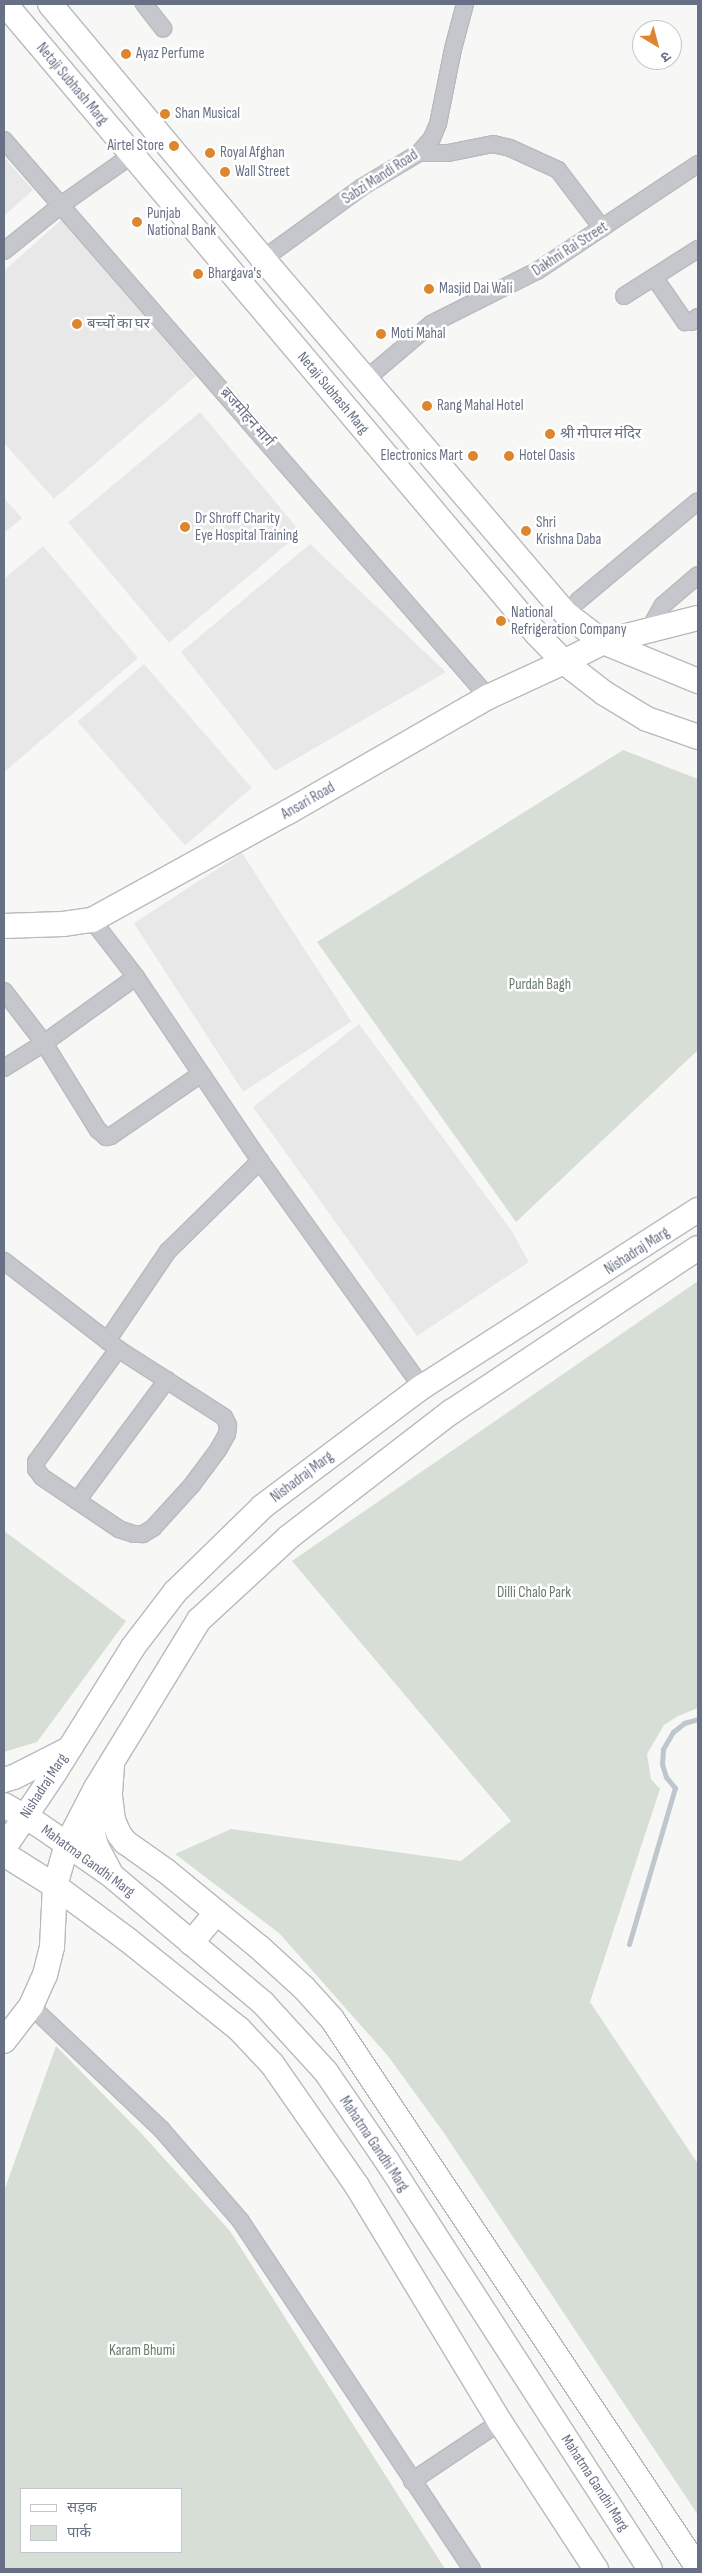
<!DOCTYPE html>
<meta charset="utf-8">
<style>
body{margin:0}
#map{position:relative;width:702px;height:2573px;overflow:hidden;background:#f7f8f5;font-family:"Sofia Sans Condensed","Noto Sans Devanagari",sans-serif}
div>[style]{position:absolute}
.built>*{inset:0;background:#e8e8e8;transform-origin:0 0}
.green>*{inset:0;background:#d7ded6}
.stream>*{height:5px;margin:-2.5px;padding:0 2.5px;transform-origin:2.5px;border-radius:2.5px;background:#bfc6ce}
.roads{filter:drop-shadow(1px 0 #b8bac0) drop-shadow(-1px 0 #b8bac0) drop-shadow(0 1px #b8bac0) drop-shadow(0 -1px #b8bac0)}
.street>*{height:16px;margin:-8px;padding:0 8px;transform-origin:8px;border-radius:8px;background:#c6c7cc}
.secondary>*{height:24px;margin:-12px;padding:0 12px;transform-origin:12px;border-radius:12px;background:#fff}
.dots>*{width:14px;height:14px;translate:-50% -50%;box-sizing:border-box;border:2px solid #fff;border-radius:50%}
span{translate:-50% -50%;white-space:nowrap;text-align:center;line-height:1.15;-webkit-text-stroke:5px #fff;paint-order:stroke}
.poi-label{font-size:15px;color:#687085}
.left{translate:0 -50%;text-align:left}
.right{translate:-100% -50%;text-align:right}
.street-label{font-size:15px;color:#687085}
.park-label{font-size:15px;color:#667c68}
.frame{position:absolute;inset:0;border:5px solid #687085;pointer-events:none}
.legend{position:absolute;left:20px;top:2488px;width:162px;height:65px;box-sizing:border-box;background:#fff;border:1px solid #c3c6ce;margin:0;padding:6px 9px;list-style:none;font-size:15px;color:#687085}
.legend li{display:flex;align-items:center;gap:10px;height:25px}
.legend b{width:25px;border:1px solid #c3c6ce}
.north{position:absolute;left:632px;top:20px;width:50px;height:50px;box-sizing:border-box;background:#fff;border:1px solid #c3c6ce;border-radius:50%;rotate:143deg;font-size:14px;font-weight:700;line-height:20px;text-align:center;color:#687085}
.north::after{content:'';display:block;margin:auto;width:18px;height:22px;background:#de852f;clip-path:polygon(50% 0,100% 100%,50% 72%,0 100%)}
</style>
<div id="map">
<div class="built">
<div style="clip-path:polygon(4px 157px,33px 190px,4px 216px)"></div>
<div style="clip-path:polygon(61px 220px,196px 376px,54px 499px,4px 443px,4px 271px)"></div>
<div style="left:200px;top:412px;width:157px;height:172px;rotate:50deg"></div>
<div style="clip-path:polygon(4px 498px,22px 518px,4px 533px)"></div>
<div style="clip-path:polygon(310px 544px,446px 672px,275px 771px,181px 652px)"></div>
<div style="clip-path:polygon(43px 546px,138px 658px,4px 772px,4px 579px)"></div>
<div style="left:144px;top:664px;width:164px;height:88px;rotate:49deg"></div>
<div style="left:242px;top:853px;width:201px;height:129px;rotate:57deg"></div>
<div style="clip-path:polygon(359px 1024px,511px 1230px,529px 1262px,417px 1336px,253px 1107px)"></div>
</div>
<div class="green">
<div style="clip-path:polygon(623px 750px,698px 779px,698px 1050px,516px 1222px,317px 942px)"></div>
<div style="clip-path:polygon(698px 1281px,698px 1708px,678px 1716px,664px 1725px,647px 1754px,651px 1779px,660px 1789px,590px 2002px,698px 2164px,698px 2515px,444px 2133px,388px 2056px,279px 1933px,175px 1854px,231px 1829px,461px 1861px,511px 1821px,292px 1561px)"></div>
<div style="clip-path:polygon(4px 1531px,126px 1621px,37px 1742px,4px 1752px)"></div>
<div style="clip-path:polygon(evenodd,56px 2046px,140px 2132px,230px 2231px,445px 2569px,4px 2569px,4px 2191px,56px 2046px,181px 2489px,181px 2552px,21px 2552px,21px 2489px,181px 2489px)"></div>
</div>
<div class="stream">
<div style="left:629px;top:1944px;width:163px;rotate:-73.6deg"></div>
<div style="left:675px;top:1788px;width:14px;rotate:-129deg"></div>
<div style="left:666px;top:1777px;width:14px;rotate:-107deg"></div>
<div style="left:662px;top:1764px;width:15px;rotate:-86deg"></div>
<div style="left:663px;top:1749px;width:20px;rotate:-60deg"></div>
<div style="left:673px;top:1732px;width:14px;rotate:-39deg"></div>
<div style="left:684px;top:1723px;width:15px;rotate:-16deg"></div>
</div>
<div class="roads">
<div class="street">
<div style="left:144px;top:4px;width:31px;rotate:52deg"></div>
<div style="left:4px;top:140px;width:738px;rotate:49.01deg"></div>
<div style="left:419px;top:153px;width:29px"></div>
<div style="left:448px;top:153px;width:46px;rotate:-11.3deg"></div>
<div style="left:493px;top:144px;width:17px;rotate:13deg"></div>
<div style="left:510px;top:148px;width:53px;rotate:24.6deg"></div>
<div style="left:558px;top:170px;width:73px;rotate:52.8deg"></div>
<div style="left:4px;top:251px;width:73px;rotate:-38.9deg"></div>
<div style="left:61px;top:205px;width:87px;rotate:-35.2deg"></div>
<div style="left:263px;top:259px;width:122px;rotate:-36deg"></div>
<div style="left:362px;top:187px;width:66px;rotate:-30.8deg"></div>
<div style="left:419px;top:153px;width:20px;rotate:-49deg"></div>
<div style="left:432px;top:138px;width:15px;rotate:-67deg"></div>
<div style="left:438px;top:124px;width:76px;rotate:-78.7deg"></div>
<div style="left:453px;top:49px;width:47px;rotate:-75.1deg"></div>
<div style="left:654px;top:277px;width:55px;rotate:55.4deg"></div>
<div style="left:685px;top:322px;width:6px"></div>
<div style="left:691px;top:322px;width:9px;rotate:-36deg"></div>
<div style="left:624px;top:296px;width:88px;rotate:-32.4deg"></div>
<div style="left:365px;top:380px;width:87px;rotate:-40.3deg"></div>
<div style="left:431px;top:324px;width:119px;rotate:-26.6deg"></div>
<div style="left:537px;top:271px;width:193px;rotate:-33.6deg"></div>
<div style="left:578px;top:601px;width:156px;rotate:-39.8deg"></div>
<div style="left:650px;top:628px;width:26px;rotate:-61deg"></div>
<div style="left:663px;top:605px;width:46px;rotate:-40.6deg"></div>
<div style="left:92px;top:920px;width:72px;rotate:52.3deg"></div>
<div style="left:136px;top:977px;width:222px;rotate:56deg"></div>
<div style="left:260px;top:1161px;width:278px;rotate:54.4deg"></div>
<div style="left:4px;top:991px;width:66px;rotate:52.4deg"></div>
<div style="left:44px;top:1043px;width:102px;rotate:58.2deg"></div>
<div style="left:98px;top:1130px;width:11px;rotate:41deg"></div>
<div style="left:106px;top:1137px;width:5px;rotate:-11deg"></div>
<div style="left:111px;top:1136px;width:109px;rotate:-34.6deg"></div>
<div style="left:4px;top:1068px;width:47px;rotate:-32deg"></div>
<div style="left:44px;top:1043px;width:113px;rotate:-35.7deg"></div>
<div style="left:4px;top:1261px;width:144px;rotate:37.7deg"></div>
<div style="left:118px;top:1349px;width:126px;rotate:32.7deg"></div>
<div style="left:224px;top:1417px;width:9px;rotate:63deg"></div>
<div style="left:228px;top:1425px;width:9px;rotate:96deg"></div>
<div style="left:227px;top:1434px;width:18px;rotate:119deg"></div>
<div style="left:218px;top:1450px;width:44px;rotate:126.6deg"></div>
<div style="left:192px;top:1485px;width:58px;rotate:132.2deg"></div>
<div style="left:153px;top:1528px;width:12px;rotate:149deg"></div>
<div style="left:143px;top:1534px;width:9px;rotate:180deg"></div>
<div style="left:134px;top:1534px;width:16px;rotate:-162deg"></div>
<div style="left:119px;top:1529px;width:93px;rotate:-146deg"></div>
<div style="left:42px;top:1477px;width:10px;rotate:-127deg"></div>
<div style="left:36px;top:1469px;width:7px;rotate:-90deg"></div>
<div style="left:36px;top:1462px;width:140px;rotate:-54deg"></div>
<div style="left:107px;top:1341px;width:109px;rotate:-55.9deg"></div>
<div style="left:168px;top:1251px;width:129px;rotate:-44.4deg"></div>
<div style="left:77px;top:1501px;width:151px;rotate:-53.4deg"></div>
<div style="left:31px;top:2006px;width:180px;rotate:43.4deg"></div>
<div style="left:162px;top:2130px;width:119px;rotate:49.1deg"></div>
<div style="left:240px;top:2220px;width:419px;rotate:56.4deg"></div>
<div style="left:412px;top:2481px;width:106px;rotate:-33.8deg"></div>
</div>
<div class="secondary">
<div style="left:5px;top:4px;width:823px;rotate:49.83deg"></div>
<div style="left:536px;top:633px;width:40px;rotate:46deg"></div>
<div style="left:564px;top:662px;width:51px;rotate:37.8deg"></div>
<div style="left:604px;top:693px;width:50px;rotate:31.2deg"></div>
<div style="left:647px;top:719px;width:54px;rotate:19.4deg"></div>
<div style="left:50px;top:4px;width:332px;rotate:50.1deg"></div>
<div style="left:263px;top:259px;width:465px;rotate:49.5deg"></div>
<div style="left:565px;top:613px;width:48px;rotate:37.3deg"></div>
<div style="left:603px;top:642px;width:103px;rotate:22.3deg"></div>
<div style="left:4px;top:926px;width:59px;rotate:-1.9deg"></div>
<div style="left:63px;top:924px;width:29px;rotate:-8deg"></div>
<div style="left:92px;top:920px;width:224px;rotate:-28.9deg"></div>
<div style="left:288px;top:812px;width:231px;rotate:-29.9deg"></div>
<div style="left:488px;top:697px;width:84px;rotate:-24.7deg"></div>
<div style="left:564px;top:662px;width:44px;rotate:-27.1deg"></div>
<div style="left:603px;top:642px;width:98px;rotate:-14.2deg"></div>
<div style="left:112px;top:1765px;width:31px;rotate:94deg"></div>
<div style="left:110px;top:1796px;width:24px;rotate:83deg"></div>
<div style="left:113px;top:1820px;width:15px;rotate:67deg"></div>
<div style="left:119px;top:1834px;width:10px;rotate:53deg"></div>
<div style="left:125px;top:1842px;width:50px;rotate:35.3deg"></div>
<div style="left:166px;top:1871px;width:120px;rotate:39.3deg"></div>
<div style="left:259px;top:1947px;width:61px;rotate:42.3deg"></div>
<div style="left:304px;top:1988px;width:42px;rotate:47.9deg"></div>
<div style="left:332px;top:2019px;width:660px;rotate:56.31deg"></div>
<div style="left:4px;top:1780px;width:10px;rotate:-17deg"></div>
<div style="left:14px;top:1777px;width:62px;rotate:-27deg"></div>
<div style="left:94px;top:1797px;width:21px;rotate:98deg"></div>
<div style="left:91px;top:1818px;width:16px;rotate:83deg"></div>
<div style="left:93px;top:1834px;width:12px;rotate:76deg"></div>
<div style="left:96px;top:1846px;width:30px;rotate:62deg"></div>
<div style="left:4px;top:1805px;width:40px;rotate:29.7deg"></div>
<div style="left:39px;top:1825px;width:88px;rotate:34.8deg"></div>
<div style="left:111px;top:1875px;width:199px;rotate:40.1deg"></div>
<div style="left:263px;top:2003px;width:93px;rotate:47.6deg"></div>
<div style="left:326px;top:2072px;width:108px;rotate:55.6deg"></div>
<div style="left:387px;top:2161px;width:485px;rotate:57.2deg"></div>
<div style="left:4px;top:1848px;width:92px;rotate:-56.1deg"></div>
<div style="left:55px;top:1772px;width:147px;rotate:-58deg"></div>
<div style="left:133px;top:1647px;width:69px;rotate:-52.6deg"></div>
<div style="left:175px;top:1592px;width:122px;rotate:-44.3deg"></div>
<div style="left:262px;top:1507px;width:200px;rotate:-36.9deg"></div>
<div style="left:422px;top:1387px;width:328px;rotate:-32.7deg"></div>
<div style="left:4px;top:1854px;width:60px;rotate:32.1deg"></div>
<div style="left:55px;top:1886px;width:91px;rotate:36.5deg"></div>
<div style="left:128px;top:1940px;width:142px;rotate:38.7deg"></div>
<div style="left:239px;top:2029px;width:48px;rotate:46.7deg"></div>
<div style="left:272px;top:2064px;width:149px;rotate:55.1deg"></div>
<div style="left:357px;top:2186px;width:276px;rotate:58.8deg"></div>
<div style="left:500px;top:2422px;width:176px;rotate:56.9deg"></div>
<div style="left:191px;top:1943px;width:40px;rotate:-50deg"></div>
<div style="left:4px;top:2041px;width:44px;rotate:-52.4deg"></div>
<div style="left:31px;top:2006px;width:34px;rotate:-66deg"></div>
<div style="left:45px;top:1975px;width:29px;rotate:-76deg"></div>
<div style="left:52px;top:1947px;width:61px;rotate:-87.2deg"></div>
<div style="left:55px;top:1886px;width:44px;rotate:-74.1deg"></div>
<div style="left:67px;top:1844px;width:63px;rotate:-62.6deg"></div>
<div style="left:96px;top:1788px;width:197px;rotate:-58.5deg"></div>
<div style="left:199px;top:1620px;width:122px;rotate:-42.7deg"></div>
<div style="left:289px;top:1537px;width:205px;rotate:-37.7deg"></div>
<div style="left:451px;top:1412px;width:296px;rotate:-33.6deg"></div>
</div>
</div>
<div class="dots">
<div style="left:126px;top:54px;background:#de852f"></div>
<div style="left:165px;top:114px;background:#de852f"></div>
<div style="left:174px;top:146px;background:#de852f"></div>
<div style="left:210px;top:153px;background:#de852f"></div>
<div style="left:225px;top:172px;background:#de852f"></div>
<div style="left:137px;top:222px;background:#de852f"></div>
<div style="left:198px;top:274px;background:#de852f"></div>
<div style="left:429px;top:289px;background:#de852f"></div>
<div style="left:77px;top:324px;background:#de852f"></div>
<div style="left:381px;top:334px;background:#de852f"></div>
<div style="left:427px;top:406px;background:#de852f"></div>
<div style="left:550px;top:434px;background:#de852f"></div>
<div style="left:473px;top:456px;background:#de852f"></div>
<div style="left:509px;top:456px;background:#de852f"></div>
<div style="left:185px;top:527px;background:#de852f"></div>
<div style="left:526px;top:531px;background:#de852f"></div>
<div style="left:501px;top:621px;background:#de852f"></div>
</div>
<div class="poi-label">
<span class="left" style="left:136px;top:54px">Ayaz Perfume</span>
<span class="left" style="left:175px;top:114px">Shan Musical</span>
<span class="right" style="left:164px;top:146px">Airtel Store</span>
<span class="left" style="left:220px;top:153px">Royal Afghan</span>
<span class="left" style="left:235px;top:172px">Wall Street</span>
<span class="left" style="left:147px;top:222px">Punjab<br>National Bank</span>
<span class="left" style="left:208px;top:274px">Bhargava's</span>
<span class="left" style="left:439px;top:289px">Masjid Dai Wali</span>
<span class="left" style="left:87px;top:324px">बच्चों का घर</span>
<span class="left" style="left:391px;top:334px">Moti Mahal</span>
<span class="left" style="left:437px;top:406px">Rang Mahal Hotel</span>
<span class="left" style="left:560px;top:434px">श्री गोपाल मंदिर</span>
<span class="right" style="left:463px;top:456px">Electronics Mart</span>
<span class="left" style="left:519px;top:456px">Hotel Oasis</span>
<span class="left" style="left:195px;top:527px">Dr Shroff Charity<br>Eye Hospital Training</span>
<span class="left" style="left:536px;top:531px">Shri<br>Krishna Daba</span>
<span class="left" style="left:511px;top:621px">National<br>Refrigeration Company</span>
</div>
<div class="street-label">
<span style="left:72px;top:84px;rotate:50deg">Netaji Subhash Marg</span>
<span style="left:380px;top:177px;rotate:-33deg">Sabzi Mandi Road</span>
<span style="left:570px;top:249px;rotate:-33deg">Dakhni Rai Street</span>
<span style="left:333px;top:393px;rotate:50deg">Netaji Subhash Marg</span>
<span style="left:247px;top:417px;rotate:49deg">ब्रजमोहन मार्ग</span>
<span style="left:308px;top:801px;rotate:-30deg">Ansari Road</span>
<span style="left:637px;top:1251px;rotate:-33deg">Nishadraj Marg</span>
<span style="left:302px;top:1477px;rotate:-37deg">Nishadraj Marg</span>
<span style="left:44px;top:1786px;rotate:-57deg">Nishadraj Marg</span>
<span style="left:88px;top:1861px;rotate:36deg">Mahatma Gandhi Marg</span>
<span style="left:374px;top:2144px;rotate:56deg">Mahatma Gandhi Marg</span>
<span style="left:595px;top:2483px;rotate:57deg">Mahatma Gandhi Marg</span>
</div>
<div class="park-label">
<span style="left:540px;top:985px">Purdah Bagh</span>
<span style="left:534px;top:1593px">Dilli Chalo Park</span>
<span style="left:142px;top:2351px">Karam Bhumi</span>
</div>
<div class="frame"></div>
<ul class="legend">
<li><b style="height:6px;background:#fff"></b>सड़क</li>
<li><b style="height:14px;background:#d7ded6"></b>पार्क</li>
</ul>
<div class="north">उ</div>
</div>
